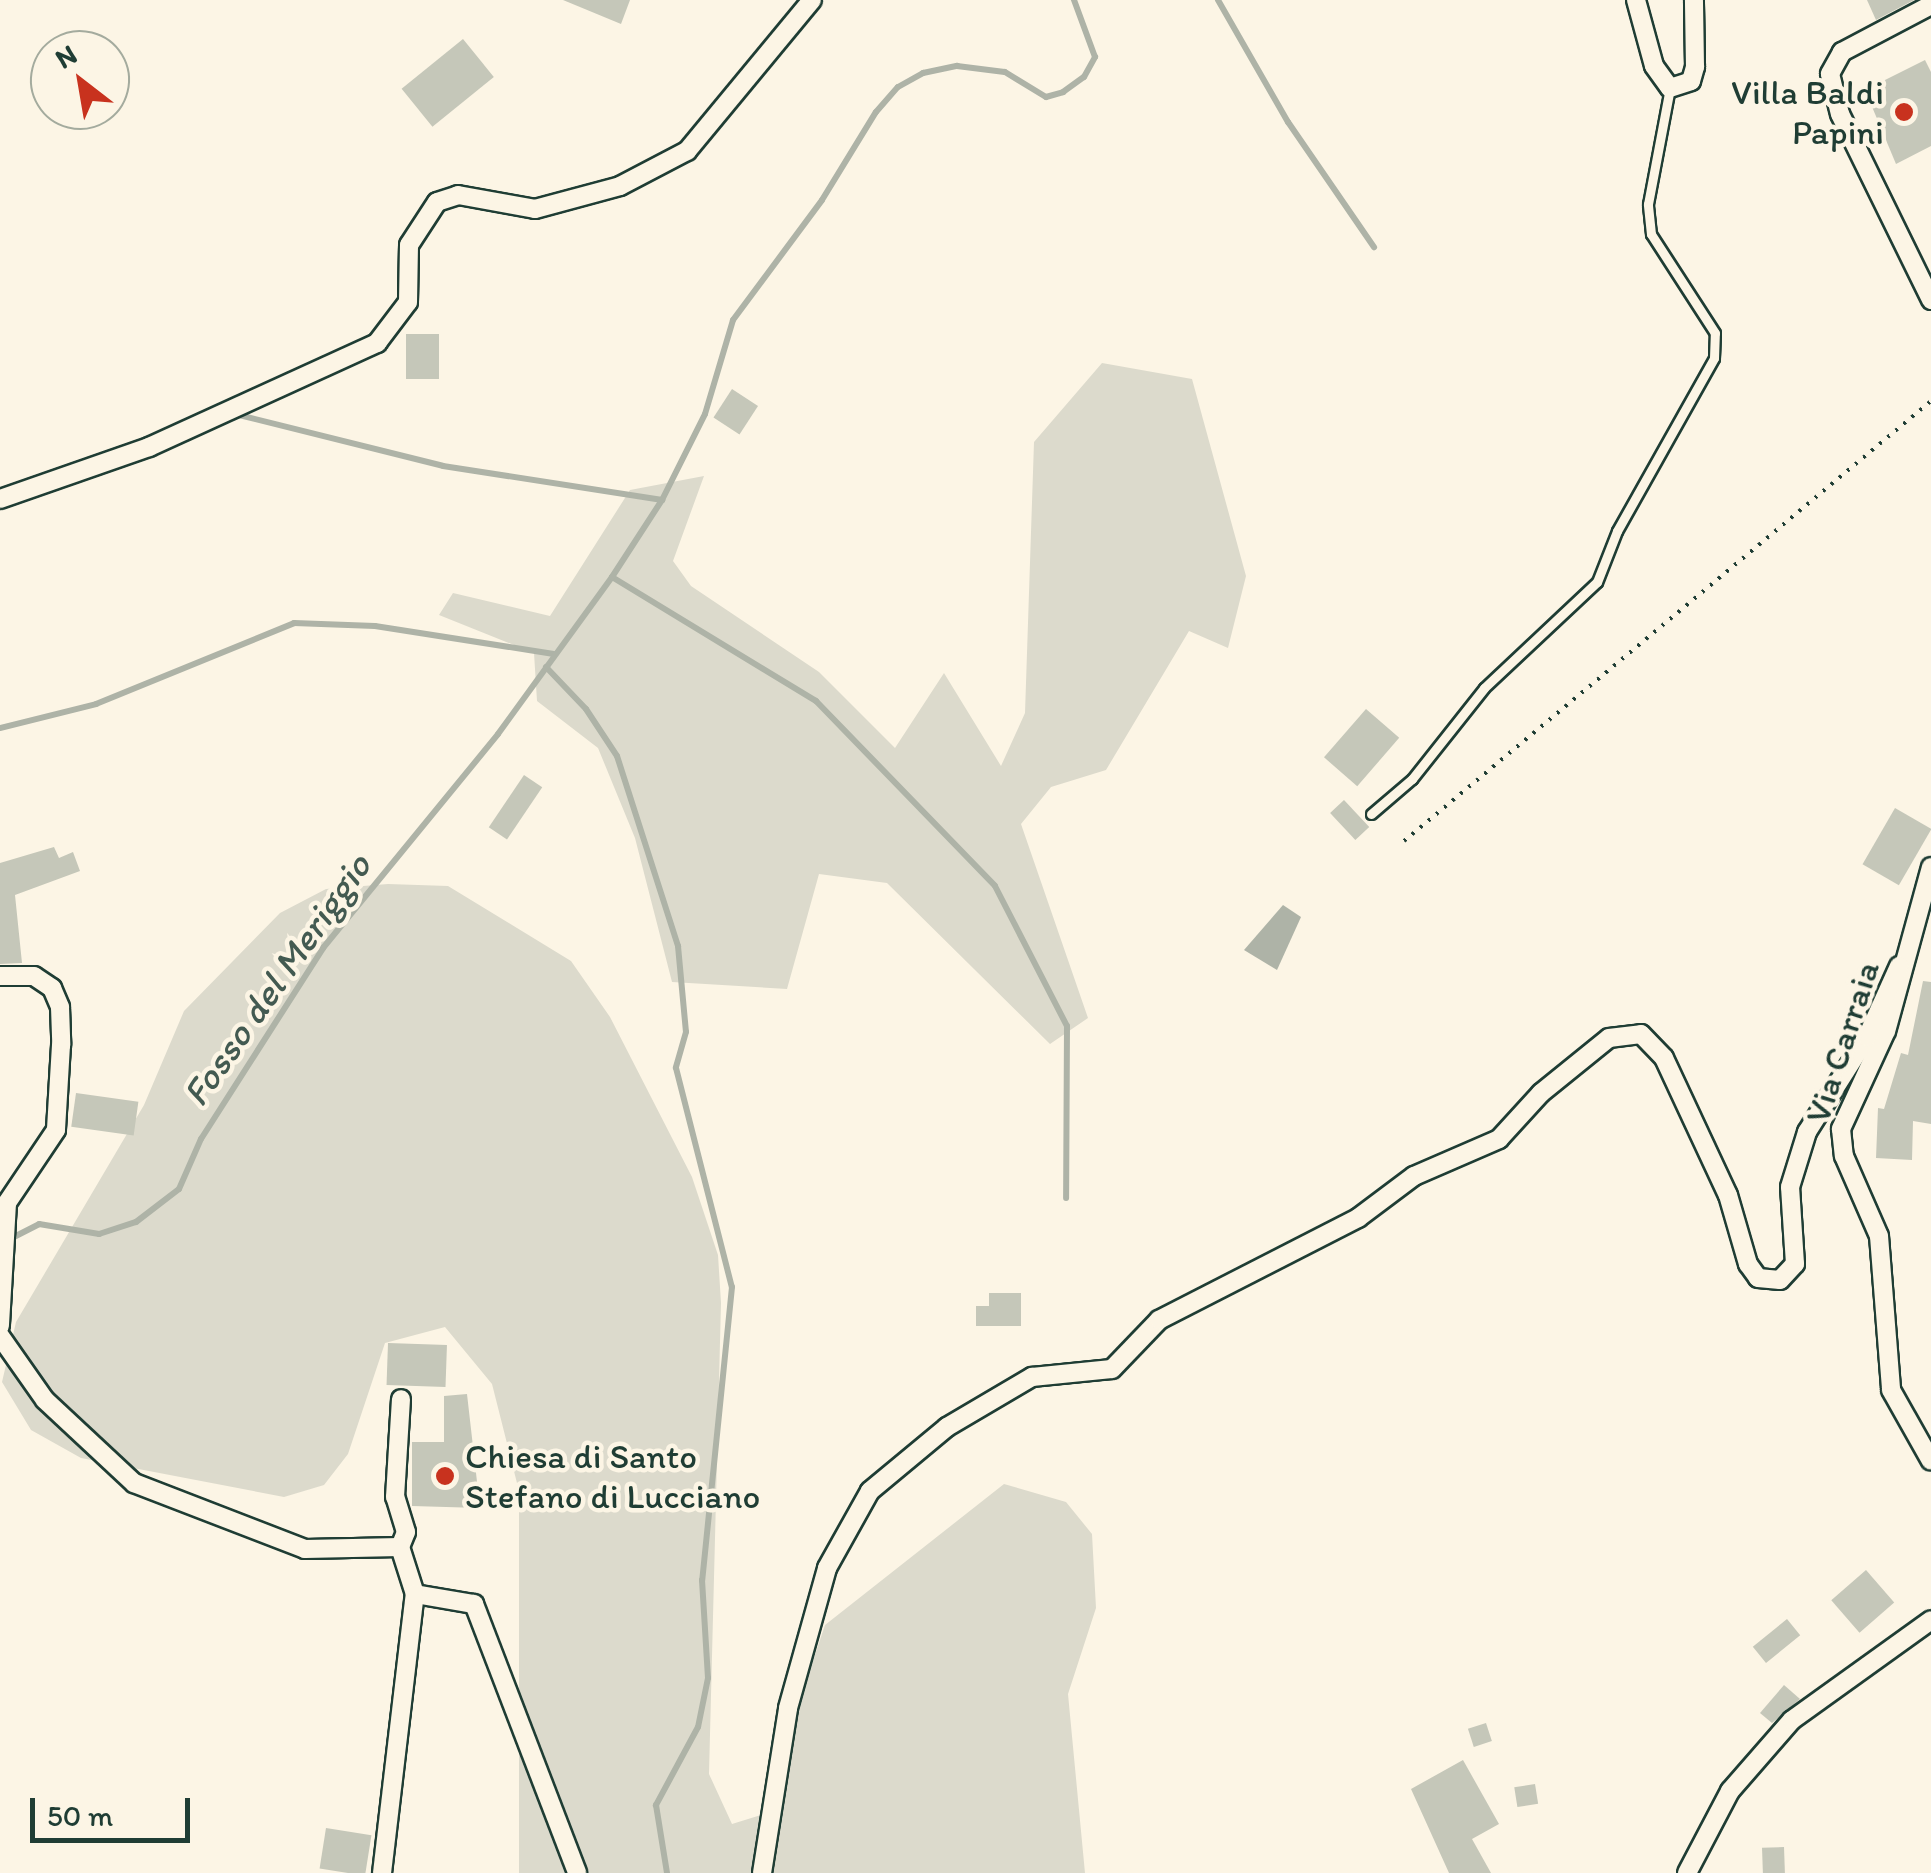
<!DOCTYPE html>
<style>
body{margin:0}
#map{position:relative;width:1931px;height:1873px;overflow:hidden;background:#fcf5e5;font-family:Itim,sans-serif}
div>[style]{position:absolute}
.green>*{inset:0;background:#dcdacc}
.water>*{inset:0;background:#aeb3a7}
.stream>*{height:6px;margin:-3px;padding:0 3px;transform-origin:3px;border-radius:3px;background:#aeb3a7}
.building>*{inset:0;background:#c5c7b9;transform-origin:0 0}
.path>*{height:4px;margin-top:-2px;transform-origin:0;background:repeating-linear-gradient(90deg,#1f3d34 0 2.5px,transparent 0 10.5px)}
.roads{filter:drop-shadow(2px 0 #1f3d34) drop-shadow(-2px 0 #1f3d34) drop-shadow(0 2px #1f3d34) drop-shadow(0 -2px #1f3d34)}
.service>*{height:9px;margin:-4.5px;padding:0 4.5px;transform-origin:4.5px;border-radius:4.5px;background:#fcf5e5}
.minor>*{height:18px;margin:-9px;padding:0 9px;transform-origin:9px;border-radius:9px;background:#fcf5e5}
.dots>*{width:28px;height:28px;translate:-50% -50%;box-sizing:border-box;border:5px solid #fcf5e5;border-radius:50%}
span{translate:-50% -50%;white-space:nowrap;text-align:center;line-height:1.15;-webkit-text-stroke:9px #fcf5e5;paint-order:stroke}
.poi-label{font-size:35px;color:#1f3d34}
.right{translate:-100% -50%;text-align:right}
.left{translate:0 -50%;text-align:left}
.street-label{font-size:35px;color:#1f3d34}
.water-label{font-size:38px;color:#435a51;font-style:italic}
.north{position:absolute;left:30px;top:30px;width:100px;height:100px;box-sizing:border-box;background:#fcf5e5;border:2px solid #a4ab9e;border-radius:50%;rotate:329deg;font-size:28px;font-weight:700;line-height:40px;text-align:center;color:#1f3d34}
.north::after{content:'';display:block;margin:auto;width:35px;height:45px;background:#c8321e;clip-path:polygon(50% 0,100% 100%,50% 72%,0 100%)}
.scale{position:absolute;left:30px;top:1798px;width:160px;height:45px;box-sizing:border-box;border:5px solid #1f3d34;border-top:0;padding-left:12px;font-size:30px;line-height:35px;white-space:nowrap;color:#1f3d34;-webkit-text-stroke:8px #fcf5e5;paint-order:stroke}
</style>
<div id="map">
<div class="green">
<div style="clip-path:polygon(1102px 363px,1192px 379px,1246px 576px,1228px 648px,1189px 631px,1106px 770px,1051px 787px,1021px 824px,1088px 1018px,1050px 1044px,887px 883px,819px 874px,787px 989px,672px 982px,635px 838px,598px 748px,537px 701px,534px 653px,439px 615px,453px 593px,550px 616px,630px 490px,704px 476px,673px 561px,691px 586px,819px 672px,895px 748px,944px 673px,1001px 766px,1025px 713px,1034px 442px)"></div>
<div style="clip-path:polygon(388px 884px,448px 886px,571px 961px,610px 1017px,692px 1177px,718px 1255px,721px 1303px,709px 1774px,732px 1824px,761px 1815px,825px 1625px,1004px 1484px,1066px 1502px,1092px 1534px,1096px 1608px,1068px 1694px,1085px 1873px,519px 1873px,519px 1491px,492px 1384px,445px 1327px,385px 1343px,348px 1454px,324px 1485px,284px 1497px,81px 1458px,31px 1430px,2px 1382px,16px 1322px,144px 1105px,184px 1011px,280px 913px,326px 889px)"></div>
</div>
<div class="water">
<div style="clip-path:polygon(1283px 905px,1301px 917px,1277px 970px,1244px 950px)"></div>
</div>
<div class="stream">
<div style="left:1218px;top:0;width:141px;rotate:60.2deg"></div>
<div style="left:1288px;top:122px;width:152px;rotate:55.5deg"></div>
<div style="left:235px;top:414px;width:214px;rotate:14deg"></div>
<div style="left:443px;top:466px;width:222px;rotate:8.8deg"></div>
<div style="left:612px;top:577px;width:239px;rotate:31.3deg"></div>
<div style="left:816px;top:701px;width:257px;rotate:45.9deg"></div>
<div style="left:995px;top:886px;width:157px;rotate:62.8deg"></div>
<div style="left:1067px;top:1026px;width:172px;rotate:90.3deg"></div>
<div style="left:546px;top:667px;width:58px;rotate:46.4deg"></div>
<div style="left:586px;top:709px;width:56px;rotate:56.6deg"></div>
<div style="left:617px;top:756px;width:200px;rotate:72.2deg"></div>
<div style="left:678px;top:946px;width:86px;rotate:84.7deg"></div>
<div style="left:686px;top:1032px;width:37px;rotate:106deg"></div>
<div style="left:676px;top:1068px;width:226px;rotate:75.7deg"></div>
<div style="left:732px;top:1287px;width:295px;rotate:95.8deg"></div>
<div style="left:702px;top:1580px;width:98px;rotate:86.5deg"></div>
<div style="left:708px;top:1678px;width:50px;rotate:101.5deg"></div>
<div style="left:698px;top:1727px;width:89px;rotate:118.3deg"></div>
<div style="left:656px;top:1805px;width:69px;rotate:80.8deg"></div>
<div style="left:0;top:728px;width:99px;rotate:-14deg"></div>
<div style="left:96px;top:704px;width:214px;rotate:-22.2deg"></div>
<div style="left:294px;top:623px;width:81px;rotate:2.1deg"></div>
<div style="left:375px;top:626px;width:181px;rotate:8.9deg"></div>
<div style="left:10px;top:1239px;width:33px;rotate:-27deg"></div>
<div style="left:39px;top:1224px;width:61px;rotate:9.5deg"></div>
<div style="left:99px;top:1234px;width:39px;rotate:-18deg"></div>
<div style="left:136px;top:1222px;width:54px;rotate:-37.5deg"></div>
<div style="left:179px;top:1189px;width:55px;rotate:-66.3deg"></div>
<div style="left:201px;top:1139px;width:227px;rotate:-57.4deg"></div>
<div style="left:323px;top:948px;width:276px;rotate:-50.7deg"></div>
<div style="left:498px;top:734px;width:194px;rotate:-54deg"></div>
<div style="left:612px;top:577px;width:92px;rotate:-57deg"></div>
<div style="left:662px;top:500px;width:96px;rotate:-63.4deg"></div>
<div style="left:705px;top:414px;width:98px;rotate:-73.4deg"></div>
<div style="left:733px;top:320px;width:149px;rotate:-53.4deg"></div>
<div style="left:822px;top:200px;width:103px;rotate:-58.5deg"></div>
<div style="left:876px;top:112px;width:33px;rotate:-49deg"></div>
<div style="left:898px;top:87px;width:29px;rotate:-29deg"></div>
<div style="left:923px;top:73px;width:35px;rotate:-12deg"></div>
<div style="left:957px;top:66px;width:48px;rotate:7.1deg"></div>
<div style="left:1005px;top:72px;width:48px;rotate:31.4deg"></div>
<div style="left:1046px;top:97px;width:18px;rotate:-16deg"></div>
<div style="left:1063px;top:92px;width:26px;rotate:-36deg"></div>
<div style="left:1084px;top:77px;width:23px;rotate:-61deg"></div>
<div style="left:1095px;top:57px;width:61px;rotate:-110.2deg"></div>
</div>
<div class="building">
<div style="clip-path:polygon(563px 0,630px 0,621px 24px)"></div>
<div style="clip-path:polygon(1867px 0,1914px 0,1876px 20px)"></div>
<div style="left:463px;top:39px;width:49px;height:79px;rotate:51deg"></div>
<div style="clip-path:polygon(1925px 60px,1931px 72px,1931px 146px,1896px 164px,1865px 90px)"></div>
<div style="left:406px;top:334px;width:33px;height:45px"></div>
<div style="left:732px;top:389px;width:31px;height:34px;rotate:33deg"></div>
<div style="left:1366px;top:709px;width:44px;height:64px;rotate:41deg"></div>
<div style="left:524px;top:775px;width:22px;height:63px;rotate:34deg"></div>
<div style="left:1344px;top:800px;width:37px;height:19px;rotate:47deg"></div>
<div style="left:1895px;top:808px;width:42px;height:65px;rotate:30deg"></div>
<div style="clip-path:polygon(54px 847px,59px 858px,73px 852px,80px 871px,15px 895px,22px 963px,0 964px,0 863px)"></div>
<div style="clip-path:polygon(1923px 981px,1931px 982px,1931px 1124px,1913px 1121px,1912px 1160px,1876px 1158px,1878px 1108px,1884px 1109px,1901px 1053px,1908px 1055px)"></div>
<div style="left:76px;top:1093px;width:63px;height:34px;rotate:8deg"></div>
<div style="clip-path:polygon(989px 1293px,1021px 1293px,1021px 1326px,976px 1326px,976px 1306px,989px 1306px)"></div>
<div style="left:388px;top:1343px;width:59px;height:42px;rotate:2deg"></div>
<div style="clip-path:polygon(467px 1394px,480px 1508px,412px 1506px,412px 1442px,444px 1442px,444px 1396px)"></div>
<div style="left:1866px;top:1570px;width:43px;height:46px;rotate:49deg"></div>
<div style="left:1787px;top:1619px;width:21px;height:44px;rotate:51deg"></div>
<div style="clip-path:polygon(1784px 1685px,1800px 1699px,1772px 1723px,1760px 1713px)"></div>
<div style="left:1486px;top:1723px;width:19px;height:19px;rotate:72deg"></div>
<div style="clip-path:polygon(1463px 1760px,1499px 1824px,1472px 1839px,1491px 1873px,1449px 1873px,1411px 1789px)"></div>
<div style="left:1535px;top:1784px;width:20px;height:21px;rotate:81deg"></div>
<div style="left:326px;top:1828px;width:46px;height:41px;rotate:9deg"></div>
<div style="left:1784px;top:1847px;width:26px;height:22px;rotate:88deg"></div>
</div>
<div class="path">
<div style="left:1404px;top:841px;width:687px;rotate:-39.86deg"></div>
</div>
<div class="roads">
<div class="service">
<div style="left:1371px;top:814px;width:54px;rotate:-40.5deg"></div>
<div style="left:1412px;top:779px;width:116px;rotate:-51.6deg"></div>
<div style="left:1484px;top:688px;width:155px;rotate:-43.2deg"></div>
<div style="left:1597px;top:582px;width:55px;rotate:-68.6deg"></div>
<div style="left:1617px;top:531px;width:198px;rotate:-60.7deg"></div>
<div style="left:1714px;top:358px;width:25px;rotate:-88deg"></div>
<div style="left:1715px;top:333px;width:118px;rotate:-122.9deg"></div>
<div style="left:1651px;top:234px;width:30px;rotate:-96deg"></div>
<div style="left:1648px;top:204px;width:118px;rotate:-79.3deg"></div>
</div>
<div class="minor">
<div style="left:1636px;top:0;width:68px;rotate:74.7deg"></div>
<div style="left:1654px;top:66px;width:27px;rotate:54deg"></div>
<div style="left:1670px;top:88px;width:22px;rotate:-18deg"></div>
<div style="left:1691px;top:81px;width:15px;rotate:-74deg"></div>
<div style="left:1695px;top:67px;width:67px;rotate:-90.9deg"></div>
<div style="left:1931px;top:5px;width:101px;rotate:152.2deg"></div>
<div style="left:1842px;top:52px;width:25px;rotate:119deg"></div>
<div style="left:1830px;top:74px;width:41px;rotate:76deg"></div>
<div style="left:1840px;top:114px;width:207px;rotate:63.9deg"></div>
<div style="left:0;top:499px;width:158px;rotate:-19.2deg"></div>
<div style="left:149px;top:447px;width:251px;rotate:-24.5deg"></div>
<div style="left:377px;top:343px;width:51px;rotate:-52.9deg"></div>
<div style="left:408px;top:302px;width:57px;rotate:-89deg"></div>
<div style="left:409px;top:245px;width:51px;rotate:-56.9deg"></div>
<div style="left:437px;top:202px;width:22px;rotate:-18deg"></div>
<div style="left:458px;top:195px;width:78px;rotate:10.3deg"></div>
<div style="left:535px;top:209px;width:88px;rotate:-15.1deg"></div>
<div style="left:620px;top:186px;width:76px;rotate:-27.6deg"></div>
<div style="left:687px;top:151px;width:196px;rotate:-50.4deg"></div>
<div style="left:1931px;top:867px;width:170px;rotate:105.3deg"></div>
<div style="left:1886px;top:1031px;width:108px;rotate:114.7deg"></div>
<div style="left:1841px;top:1129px;width:27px;rotate:84deg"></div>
<div style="left:1844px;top:1156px;width:87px;rotate:66.4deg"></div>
<div style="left:1879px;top:1236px;width:154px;rotate:85.5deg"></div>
<div style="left:1891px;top:1390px;width:81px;rotate:60.6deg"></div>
<div style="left:0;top:976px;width:34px"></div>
<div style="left:34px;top:976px;width:22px;rotate:34deg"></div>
<div style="left:52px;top:988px;width:21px;rotate:67deg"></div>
<div style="left:60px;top:1007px;width:38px;rotate:88deg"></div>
<div style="left:61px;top:1045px;width:85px;rotate:93.4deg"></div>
<div style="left:56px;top:1130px;width:88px;rotate:123.9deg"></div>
<div style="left:7px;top:1203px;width:123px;rotate:93.3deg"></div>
<div style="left:0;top:1336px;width:78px;rotate:54.9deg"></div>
<div style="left:45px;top:1400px;width:122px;rotate:43deg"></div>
<div style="left:134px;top:1483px;width:183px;rotate:21.1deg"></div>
<div style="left:305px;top:1549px;width:95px;rotate:-1.2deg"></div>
<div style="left:400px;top:1547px;width:49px;rotate:72.3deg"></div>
<div style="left:415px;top:1594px;width:60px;rotate:9.6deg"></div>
<div style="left:474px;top:1604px;width:288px;rotate:69deg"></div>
<div style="left:400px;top:1547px;width:16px;rotate:-68deg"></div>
<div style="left:406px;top:1532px;width:37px;rotate:-107deg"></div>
<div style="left:395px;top:1497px;width:98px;rotate:-86.5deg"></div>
<div style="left:382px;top:1873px;width:281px;rotate:-83.3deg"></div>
<div style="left:762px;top:1873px;width:167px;rotate:-81deg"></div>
<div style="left:788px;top:1708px;width:145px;rotate:-74.4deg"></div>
<div style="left:827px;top:1568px;width:88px;rotate:-60.8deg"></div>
<div style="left:870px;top:1491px;width:100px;rotate:-39.7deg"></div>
<div style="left:947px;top:1427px;width:99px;rotate:-30.5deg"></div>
<div style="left:1032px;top:1377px;width:80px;rotate:-5.7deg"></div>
<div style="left:1112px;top:1369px;width:68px;rotate:-46.2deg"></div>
<div style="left:1159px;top:1320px;width:224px;rotate:-27.1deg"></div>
<div style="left:1358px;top:1218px;width:70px;rotate:-36.9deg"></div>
<div style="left:1414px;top:1176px;width:93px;rotate:-23.5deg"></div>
<div style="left:1499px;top:1139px;width:62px;rotate:-47.6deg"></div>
<div style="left:1541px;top:1093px;width:87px;rotate:-39deg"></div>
<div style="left:1609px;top:1038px;width:32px;rotate:-7deg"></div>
<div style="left:1641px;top:1034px;width:33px;rotate:46deg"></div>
<div style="left:1664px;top:1058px;width:151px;rotate:65deg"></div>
<div style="left:1728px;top:1195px;width:72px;rotate:73.8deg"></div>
<div style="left:1748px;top:1264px;width:17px;rotate:54deg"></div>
<div style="left:1758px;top:1278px;width:22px;rotate:5deg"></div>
<div style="left:1780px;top:1280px;width:22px;rotate:-47deg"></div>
<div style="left:1795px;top:1264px;width:77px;rotate:-93.7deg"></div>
<div style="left:1790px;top:1187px;width:58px;rotate:-72.8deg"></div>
<div style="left:1807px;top:1132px;width:112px;rotate:-57.7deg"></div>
<div style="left:1867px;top:1037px;width:78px;rotate:-65.7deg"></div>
<div style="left:1687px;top:1873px;width:93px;rotate:-62.3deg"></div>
<div style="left:1730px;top:1791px;width:94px;rotate:-48.9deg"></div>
<div style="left:1792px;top:1720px;width:171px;rotate:-35.7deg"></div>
</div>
</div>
<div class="dots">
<div style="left:1904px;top:112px;background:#c8321e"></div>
<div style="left:445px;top:1476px;background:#c8321e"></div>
</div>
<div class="poi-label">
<span class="right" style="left:1884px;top:112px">Villa Baldi<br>Papini</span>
<span class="left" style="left:465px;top:1476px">Chiesa di Santo<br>Stefano di Lucciano</span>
</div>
<div class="street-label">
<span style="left:1842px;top:1042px;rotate:-72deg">Via Carraia</span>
</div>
<div class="water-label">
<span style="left:277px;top:980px;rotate:-55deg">Fosso del Meriggio</span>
</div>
<div class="north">N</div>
<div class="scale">50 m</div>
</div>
